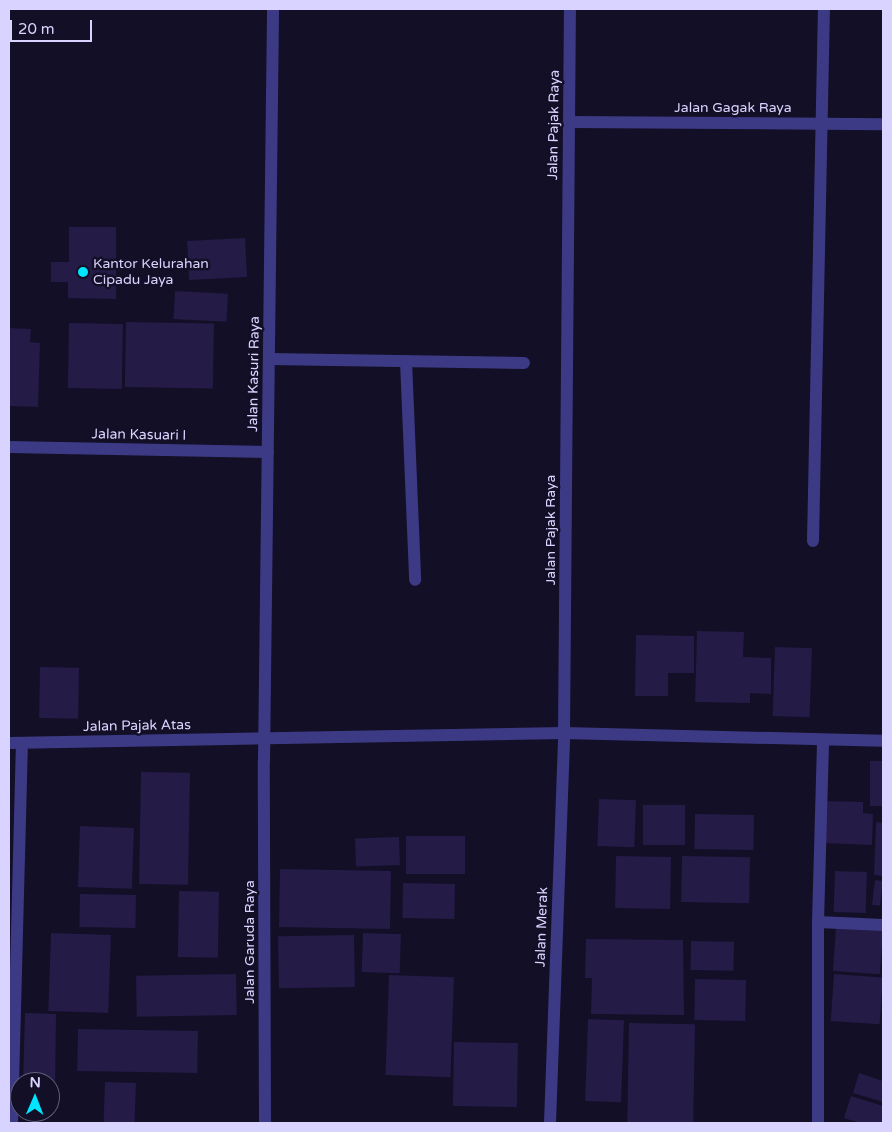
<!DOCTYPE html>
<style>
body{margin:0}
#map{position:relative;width:892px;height:1132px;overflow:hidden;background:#130f26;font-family:"Varela Round",sans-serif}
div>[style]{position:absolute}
.building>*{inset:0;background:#241b47;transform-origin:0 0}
.minor>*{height:12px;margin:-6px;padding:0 6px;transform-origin:6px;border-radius:6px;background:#3d3a85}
.dots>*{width:14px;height:14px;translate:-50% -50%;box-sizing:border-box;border:2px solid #130f26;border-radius:50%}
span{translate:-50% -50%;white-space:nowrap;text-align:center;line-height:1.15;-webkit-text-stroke:5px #130f26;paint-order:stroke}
.street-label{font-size:14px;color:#d9d4ff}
.poi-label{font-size:14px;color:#d9d4ff}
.left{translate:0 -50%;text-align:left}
.frame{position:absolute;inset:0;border:10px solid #d9d4ff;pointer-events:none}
.north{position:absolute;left:10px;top:1072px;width:50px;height:50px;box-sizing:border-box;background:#130f26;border:1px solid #625e7d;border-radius:50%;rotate:1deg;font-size:14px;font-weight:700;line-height:20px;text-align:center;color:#d9d4ff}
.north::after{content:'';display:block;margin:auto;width:18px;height:22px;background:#00e5ff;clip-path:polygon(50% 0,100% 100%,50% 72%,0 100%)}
.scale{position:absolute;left:10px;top:20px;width:82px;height:22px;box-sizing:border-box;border:2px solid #d9d4ff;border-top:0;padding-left:6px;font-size:15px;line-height:18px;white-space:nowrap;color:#d9d4ff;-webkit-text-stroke:4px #130f26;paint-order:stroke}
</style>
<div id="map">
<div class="building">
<div style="clip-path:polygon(69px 227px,116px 227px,116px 299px,68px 298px,68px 282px,51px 282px,51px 262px,69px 262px)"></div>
<div style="left:245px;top:238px;width:39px;height:58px;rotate:87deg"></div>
<div style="left:175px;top:291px;width:53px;height:28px;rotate:3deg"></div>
<div style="left:126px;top:322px;width:88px;height:65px;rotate:1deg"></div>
<div style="left:69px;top:323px;width:54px;height:65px;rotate:1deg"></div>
<div style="clip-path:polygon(9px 328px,31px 329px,30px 342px,40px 343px,38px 407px,9px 406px)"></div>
<div style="clip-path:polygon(697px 631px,744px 632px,743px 657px,771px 658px,771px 694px,750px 693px,750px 703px,695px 702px)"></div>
<div style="clip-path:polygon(636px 635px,694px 636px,694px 673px,668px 673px,668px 696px,635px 696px)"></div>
<div style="left:775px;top:647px;width:37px;height:69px;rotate:2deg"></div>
<div style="left:40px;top:667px;width:39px;height:51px;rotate:1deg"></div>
<div style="left:870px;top:761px;width:13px;height:45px"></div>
<div style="left:141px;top:772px;width:49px;height:112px;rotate:1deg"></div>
<div style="left:599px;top:799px;width:37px;height:47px;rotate:2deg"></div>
<div style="clip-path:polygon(825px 801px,863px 802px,863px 813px,873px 814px,872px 845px,823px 843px)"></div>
<div style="left:643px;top:805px;width:42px;height:40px"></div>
<div style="left:695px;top:814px;width:59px;height:35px;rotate:1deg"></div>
<div style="clip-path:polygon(876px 822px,883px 823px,883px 876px,874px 875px)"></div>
<div style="left:80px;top:826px;width:54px;height:61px;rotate:2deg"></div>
<div style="left:465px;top:836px;width:38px;height:59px;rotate:90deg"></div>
<div style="left:399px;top:837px;width:28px;height:44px;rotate:88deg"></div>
<div style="left:616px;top:856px;width:55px;height:52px;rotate:1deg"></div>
<div style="left:682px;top:856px;width:68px;height:46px;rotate:1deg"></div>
<div style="left:280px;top:869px;width:111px;height:58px;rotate:1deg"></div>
<div style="left:835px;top:871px;width:32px;height:41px;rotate:2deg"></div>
<div style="left:875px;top:880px;width:8px;height:25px;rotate:7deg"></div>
<div style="left:403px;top:883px;width:52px;height:35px;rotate:1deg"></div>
<div style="left:179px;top:891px;width:40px;height:66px;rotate:1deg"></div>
<div style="left:80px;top:894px;width:56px;height:33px;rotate:1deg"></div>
<div style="left:836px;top:927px;width:47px;height:44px;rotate:4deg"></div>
<div style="left:51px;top:933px;width:60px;height:78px;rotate:2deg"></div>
<div style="left:363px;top:933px;width:38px;height:39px;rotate:2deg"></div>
<div style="left:354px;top:935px;width:52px;height:76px;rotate:89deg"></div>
<div style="clip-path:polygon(586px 939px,683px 940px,684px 1015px,591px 1014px,592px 978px,585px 978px)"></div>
<div style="left:691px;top:941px;width:43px;height:29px;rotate:1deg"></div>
<div style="left:236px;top:974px;width:41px;height:100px;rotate:89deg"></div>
<div style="left:834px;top:974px;width:49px;height:47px;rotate:4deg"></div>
<div style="left:389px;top:975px;width:65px;height:100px;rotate:2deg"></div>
<div style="left:695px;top:979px;width:51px;height:41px;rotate:1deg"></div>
<div style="clip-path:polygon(25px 1013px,56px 1014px,55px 1098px,50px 1098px,50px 1082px,23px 1082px)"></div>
<div style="left:588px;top:1019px;width:36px;height:82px;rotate:2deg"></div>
<div style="left:629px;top:1023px;width:66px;height:100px;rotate:1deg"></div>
<div style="left:78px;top:1029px;width:120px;height:42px;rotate:1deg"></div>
<div style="left:454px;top:1042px;width:64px;height:64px;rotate:1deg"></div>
<div style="clip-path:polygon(859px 1073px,883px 1081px,883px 1102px,853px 1093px)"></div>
<div style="left:105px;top:1082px;width:31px;height:41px;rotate:2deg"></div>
<div style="clip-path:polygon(851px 1096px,883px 1106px,883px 1123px,860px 1123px,844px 1118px)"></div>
</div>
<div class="minor">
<div style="left:569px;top:122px;width:314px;rotate:0.4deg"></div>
<div style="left:269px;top:359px;width:255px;rotate:0.9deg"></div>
<div style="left:406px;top:361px;width:219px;rotate:87.6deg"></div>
<div style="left:9px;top:447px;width:259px;rotate:1.1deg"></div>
<div style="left:813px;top:541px;width:532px;rotate:-88.82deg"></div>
<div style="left:9px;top:743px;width:555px;rotate:-1.03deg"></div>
<div style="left:564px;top:733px;width:319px;rotate:1.4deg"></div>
<div style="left:818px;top:922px;width:65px;rotate:2.6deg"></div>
<div style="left:12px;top:1123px;width:380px;rotate:-88.5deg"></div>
<div style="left:265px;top:1123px;width:362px;rotate:-90.2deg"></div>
<div style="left:264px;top:761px;width:752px;rotate:-89.31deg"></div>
<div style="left:550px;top:1123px;width:390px;rotate:-87.9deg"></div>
<div style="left:564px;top:733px;width:724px;rotate:-89.53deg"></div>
<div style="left:818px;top:1123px;width:201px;rotate:-90deg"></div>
<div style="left:818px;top:922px;width:182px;rotate:-88.4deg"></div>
</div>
<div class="dots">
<div style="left:83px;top:272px;background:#00e5ff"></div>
</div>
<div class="street-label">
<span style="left:733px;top:108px">Jalan Gagak Raya</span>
<span style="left:554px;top:125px;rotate:-89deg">Jalan Pajak Raya</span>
<span style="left:254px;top:374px;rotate:-89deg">Jalan Kasuri Raya</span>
<span style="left:139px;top:435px;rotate:1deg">Jalan Kasuari I</span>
<span style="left:551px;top:530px;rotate:-90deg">Jalan Pajak Raya</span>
<span style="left:137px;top:726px;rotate:-1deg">Jalan Pajak Atas</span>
<span style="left:542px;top:927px;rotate:-88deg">Jalan Merak</span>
<span style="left:250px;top:942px;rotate:-90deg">Jalan Garuda Raya</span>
</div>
<div class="poi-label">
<span class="left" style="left:93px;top:272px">Kantor Kelurahan<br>Cipadu Jaya</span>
</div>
<div class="frame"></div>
<div class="north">N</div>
<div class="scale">20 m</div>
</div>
